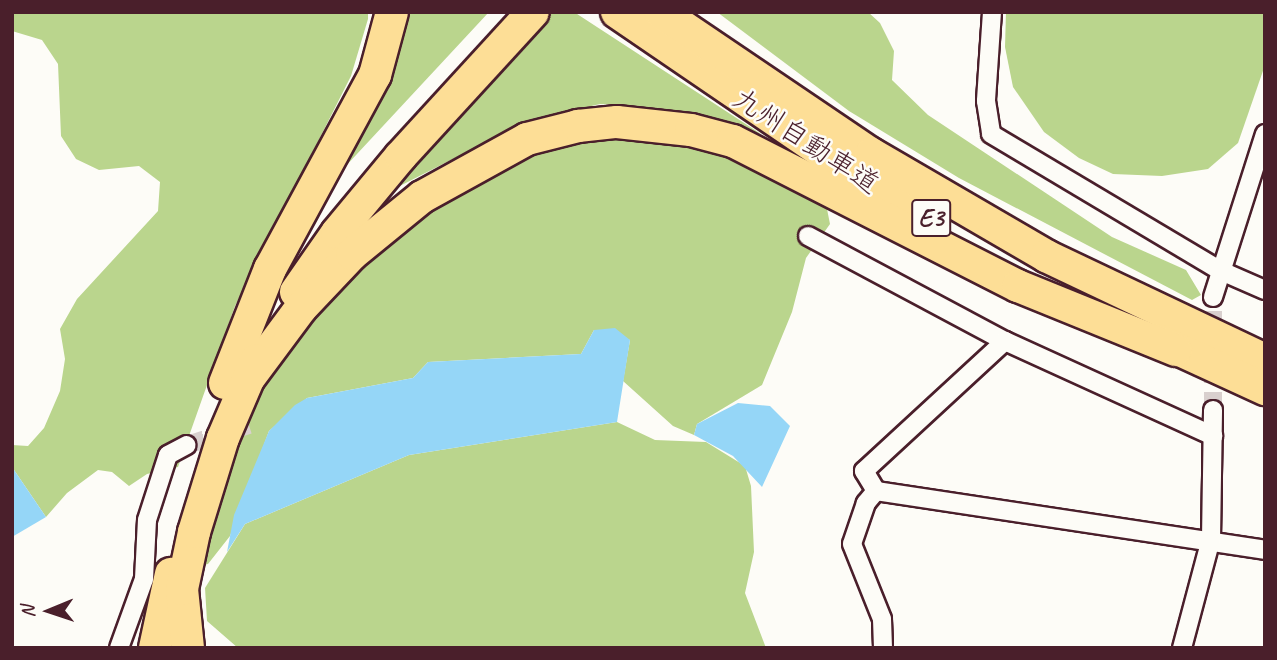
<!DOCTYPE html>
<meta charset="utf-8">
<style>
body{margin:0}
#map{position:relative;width:1277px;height:660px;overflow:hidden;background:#fdfcf7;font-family:Caveat,"Klee One",sans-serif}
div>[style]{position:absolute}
.green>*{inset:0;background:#bad58d}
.water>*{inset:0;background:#95d6f7}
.street-tunnel>*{height:18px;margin-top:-9px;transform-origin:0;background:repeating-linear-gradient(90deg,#d9d0ce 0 18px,transparent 0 27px)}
.roads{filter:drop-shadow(2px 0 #4a1f2b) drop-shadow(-2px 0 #4a1f2b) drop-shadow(0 2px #4a1f2b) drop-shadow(0 -2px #4a1f2b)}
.street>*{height:18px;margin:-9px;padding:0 9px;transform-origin:9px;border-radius:9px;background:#fdfcf7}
.highway>*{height:32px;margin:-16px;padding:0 16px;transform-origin:16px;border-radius:16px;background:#fdde96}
span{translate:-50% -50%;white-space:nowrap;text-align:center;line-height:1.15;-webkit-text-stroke:5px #fdfcf7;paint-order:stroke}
.shield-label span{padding:2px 5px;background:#fdfcf7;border:2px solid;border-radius:5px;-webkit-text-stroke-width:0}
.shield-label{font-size:26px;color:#4a1f2b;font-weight:700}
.street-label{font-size:28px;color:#4a1f2b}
.frame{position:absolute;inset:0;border:14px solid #4a1f2b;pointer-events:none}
.north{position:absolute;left:14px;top:576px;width:70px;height:70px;-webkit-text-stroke:5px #fdfcf7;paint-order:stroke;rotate:268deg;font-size:19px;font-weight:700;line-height:28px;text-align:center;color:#4a1f2b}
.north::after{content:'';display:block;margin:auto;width:24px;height:32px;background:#4a1f2b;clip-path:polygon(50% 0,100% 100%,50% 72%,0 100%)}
</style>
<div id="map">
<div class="green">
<div style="clip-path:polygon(12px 12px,368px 12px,368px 19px,351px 76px,235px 306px,178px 467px,147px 474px,129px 486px,112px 472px,98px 470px,67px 493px,46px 517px,12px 467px,12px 445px,28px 446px,44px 428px,60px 391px,65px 359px,60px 329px,77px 299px,158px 211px,160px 182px,139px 166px,99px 170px,76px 159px,61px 136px,58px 64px,42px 40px,12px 31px)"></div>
<div style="clip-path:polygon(405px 12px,489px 12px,330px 183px,370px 119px,401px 48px)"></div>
<div style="clip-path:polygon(552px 12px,574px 12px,761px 134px,639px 106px,600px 104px,527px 121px,390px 191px)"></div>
<div style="clip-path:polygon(717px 12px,868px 12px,880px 23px,894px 51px,892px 80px,928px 115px,1112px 237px,1186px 270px,1201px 295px,1192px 300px,959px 178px,849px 111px)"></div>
<div style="clip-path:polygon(1006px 12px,1265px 12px,1265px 65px,1238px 143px,1208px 169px,1162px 176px,1113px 174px,1079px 158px,1044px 132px,1013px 87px,1005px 47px)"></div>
<div style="clip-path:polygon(610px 135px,720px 148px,826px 204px,830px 224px,806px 258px,792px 312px,762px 385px,697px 424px,694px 435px,673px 426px,623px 381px,630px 340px,594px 330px,581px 354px,428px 362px,413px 378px,307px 398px,269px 431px,230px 536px,208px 564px,196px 567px,206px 521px,257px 394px,325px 302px,441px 195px,552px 142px)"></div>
<div style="clip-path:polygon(617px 422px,655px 440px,706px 442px,745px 466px,751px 486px,754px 552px,745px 593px,766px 648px,238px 648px,207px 621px,205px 588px,245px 524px,409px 455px)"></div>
</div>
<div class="water">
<div style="clip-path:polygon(615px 328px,630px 340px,617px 422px,409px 455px,245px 524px,227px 552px,234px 515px,269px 431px,295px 405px,307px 398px,413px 378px,428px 362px,581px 354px,594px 330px)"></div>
<div style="clip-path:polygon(738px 403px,770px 406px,790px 426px,762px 487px,733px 456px,694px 435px,697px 424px)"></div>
<div style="clip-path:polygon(12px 467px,46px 517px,12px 537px)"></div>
</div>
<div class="street-tunnel">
<div style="left:1213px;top:410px;width:113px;rotate:-90deg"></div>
<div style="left:187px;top:445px;width:65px;rotate:-17.9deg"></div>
</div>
<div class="roads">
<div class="street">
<div style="left:992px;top:12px;width:89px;rotate:93.9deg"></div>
<div style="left:986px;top:101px;width:33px;rotate:81deg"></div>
<div style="left:991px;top:134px;width:265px;rotate:30.8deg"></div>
<div style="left:1219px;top:270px;width:50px;rotate:23.5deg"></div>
<div style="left:808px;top:236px;width:223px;rotate:28.1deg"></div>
<div style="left:1005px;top:341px;width:229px;rotate:24.5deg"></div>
<div style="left:1213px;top:297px;width:171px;rotate:-72.3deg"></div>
<div style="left:1005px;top:341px;width:192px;rotate:137.3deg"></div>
<div style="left:864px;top:471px;width:23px;rotate:59deg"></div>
<div style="left:876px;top:491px;width:393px;rotate:8.6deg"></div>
<div style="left:876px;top:491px;width:16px;rotate:130deg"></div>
<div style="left:866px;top:503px;width:43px;rotate:108.9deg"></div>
<div style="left:852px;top:544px;width:81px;rotate:68.2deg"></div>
<div style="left:882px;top:619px;width:29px;rotate:88deg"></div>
<div style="left:119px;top:648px;width:73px;rotate:-70.1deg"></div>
<div style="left:144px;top:579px;width:59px;rotate:-87.1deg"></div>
<div style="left:147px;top:520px;width:68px;rotate:-72.1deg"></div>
<div style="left:168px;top:455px;width:21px;rotate:-28deg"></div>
<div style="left:1182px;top:648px;width:113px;rotate:-75.1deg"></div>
<div style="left:1211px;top:539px;width:129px;rotate:-89.1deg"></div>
</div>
<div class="highway">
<div style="left:617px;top:12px;width:286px;rotate:34.3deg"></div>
<div style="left:853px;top:173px;width:68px;rotate:30deg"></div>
<div style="left:661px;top:12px;width:254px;rotate:34.1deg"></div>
<div style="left:871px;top:154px;width:203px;rotate:30.2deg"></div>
<div style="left:1046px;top:256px;width:242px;rotate:25.4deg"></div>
<div style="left:296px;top:292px;width:72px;rotate:-55.2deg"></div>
<div style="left:337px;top:233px;width:100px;rotate:-50.3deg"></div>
<div style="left:401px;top:156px;width:195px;rotate:-47.5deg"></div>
<div style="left:1158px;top:340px;width:118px;rotate:24.6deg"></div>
<div style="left:249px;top:378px;width:87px;rotate:-53.4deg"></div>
<div style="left:301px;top:308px;width:74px;rotate:-46.6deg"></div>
<div style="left:352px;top:254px;width:90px;rotate:-39.2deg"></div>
<div style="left:422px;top:197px;width:120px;rotate:-28.9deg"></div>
<div style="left:527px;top:139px;width:53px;rotate:-14.3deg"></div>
<div style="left:578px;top:126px;width:39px;rotate:-6deg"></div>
<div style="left:617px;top:122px;width:74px;rotate:6.2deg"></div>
<div style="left:691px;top:130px;width:43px;rotate:14.7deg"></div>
<div style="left:733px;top:141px;width:320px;rotate:27deg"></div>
<div style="left:1018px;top:286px;width:170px;rotate:22.1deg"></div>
<div style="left:225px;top:383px;width:123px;rotate:-68.5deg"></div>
<div style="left:270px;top:269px;width:221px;rotate:-61.6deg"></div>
<div style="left:375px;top:75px;width:65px;rotate:-74.9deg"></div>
<div style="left:155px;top:648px;width:76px;rotate:-77.8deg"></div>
<div style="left:188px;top:648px;width:59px;rotate:-95.8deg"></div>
<div style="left:182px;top:589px;width:58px;rotate:-78.1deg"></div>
<div style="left:194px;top:532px;width:98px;rotate:-72.9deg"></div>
<div style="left:223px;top:438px;width:84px;rotate:-66.8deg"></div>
</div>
</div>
<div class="shield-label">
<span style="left:931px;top:218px">E3</span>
</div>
<div class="street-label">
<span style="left:806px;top:141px;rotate:33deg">九州自動車道</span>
</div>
<div class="frame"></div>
<div class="north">N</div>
</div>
